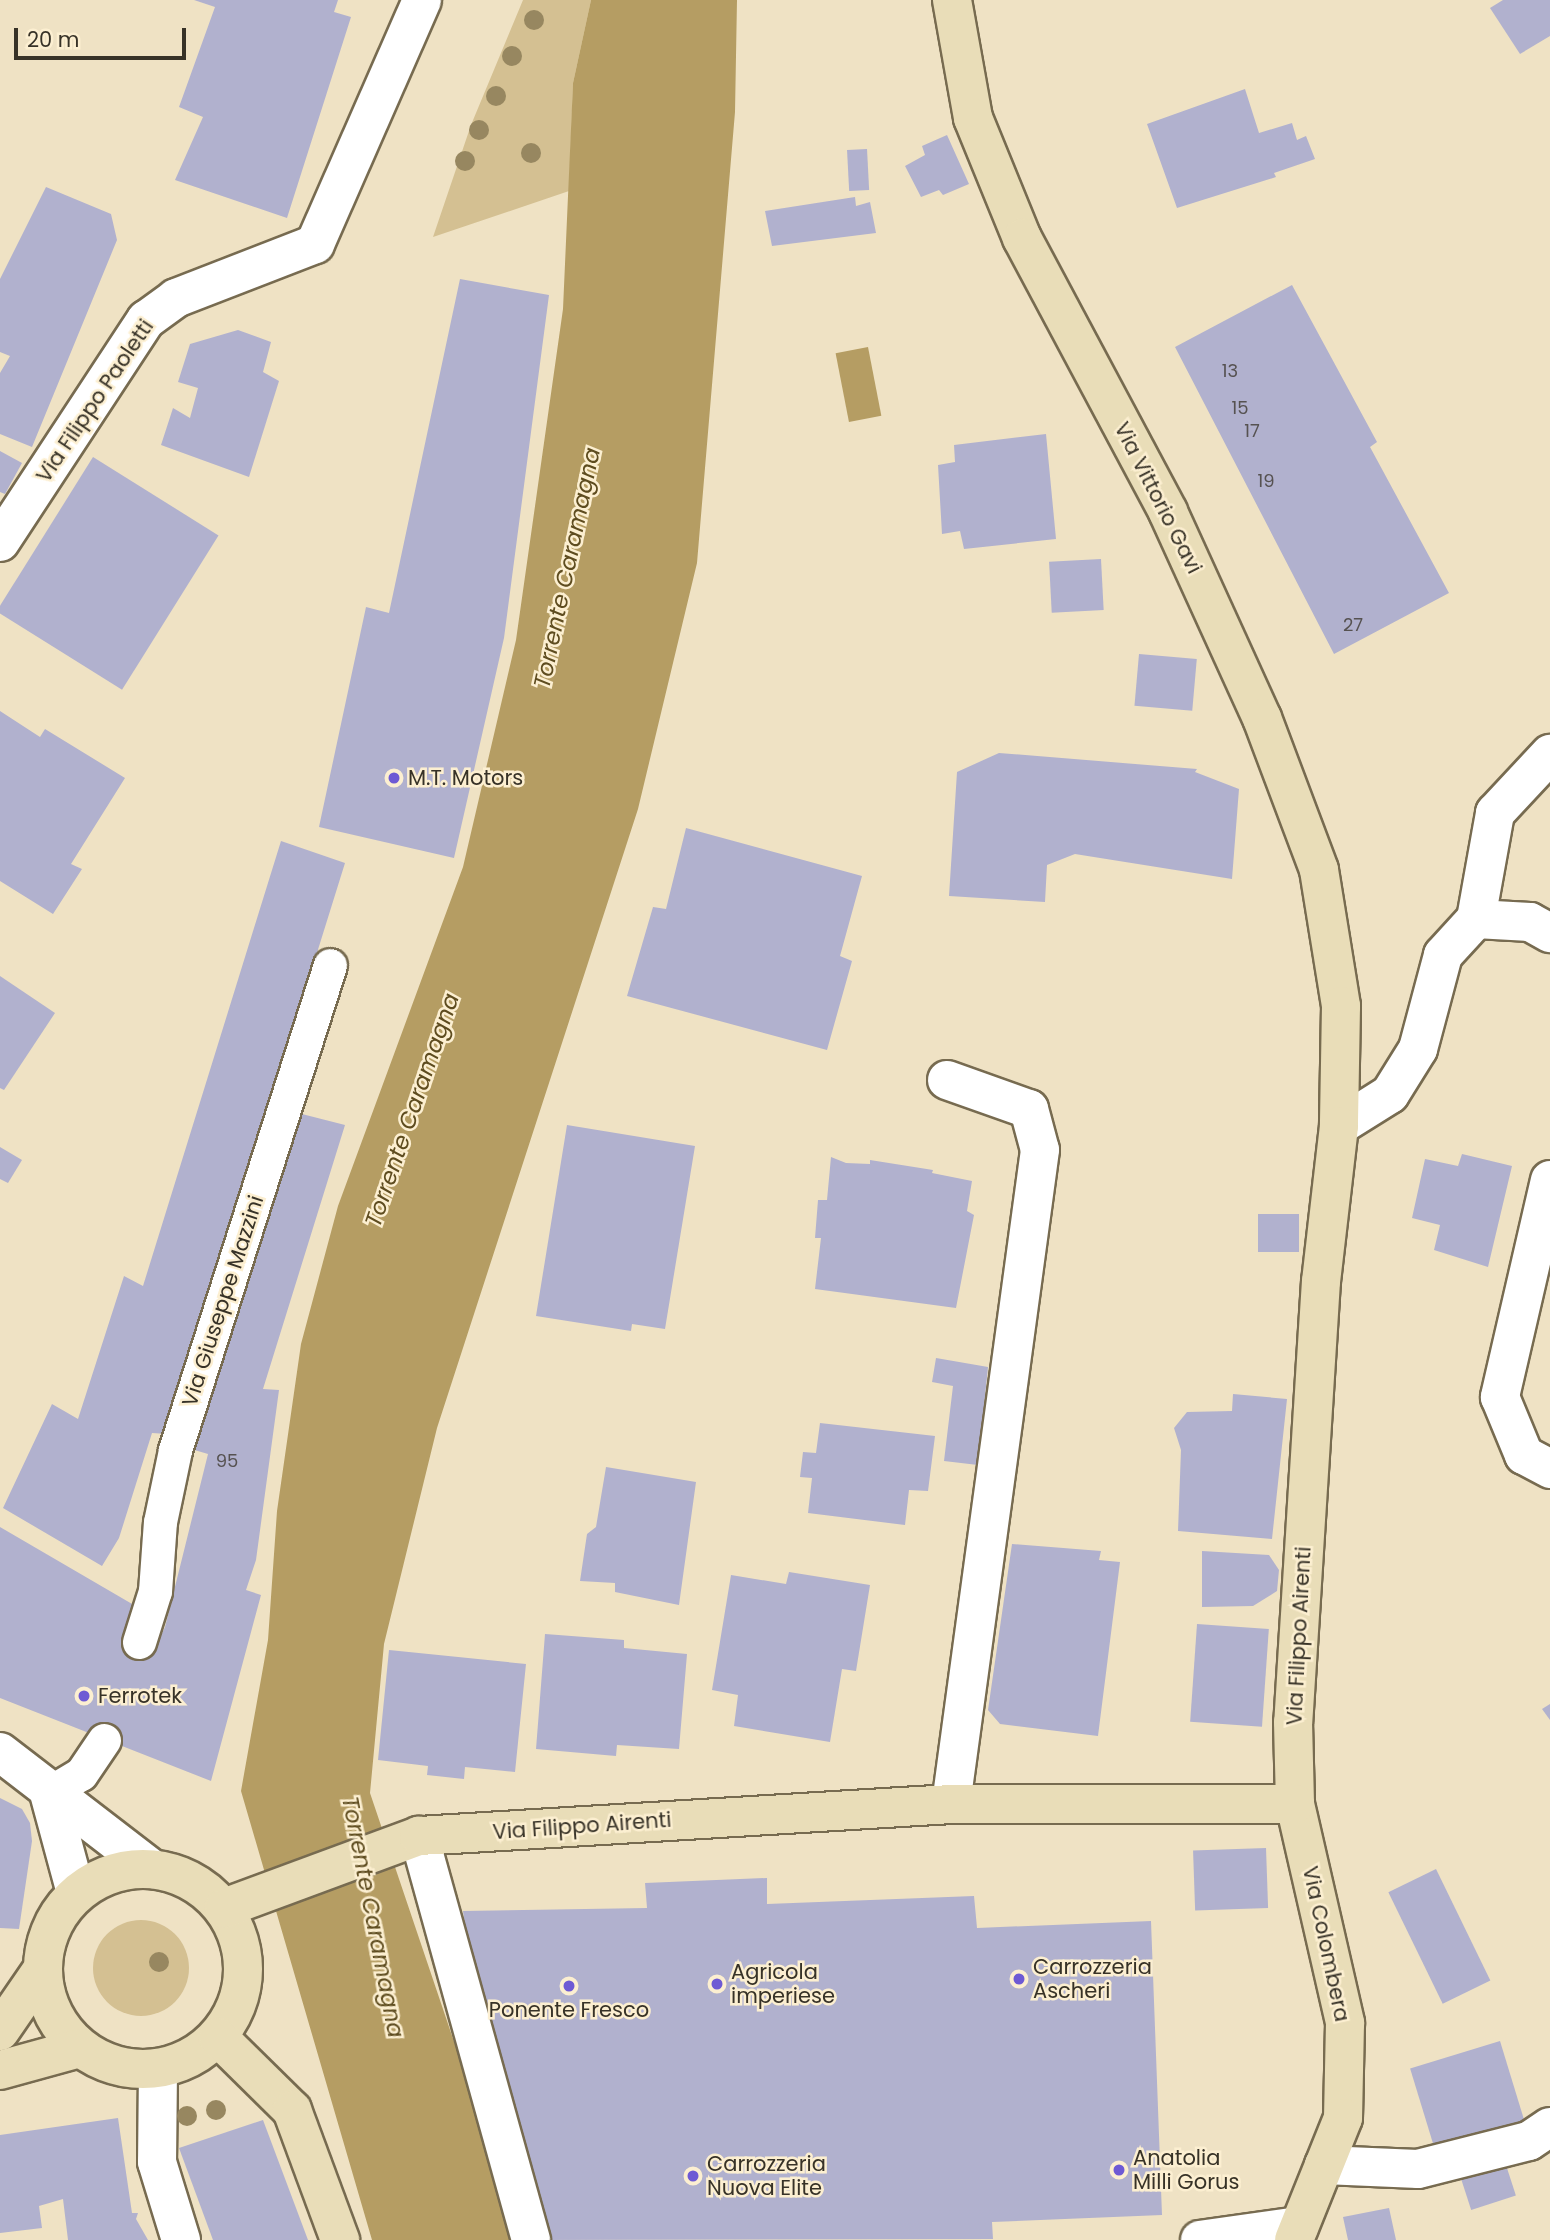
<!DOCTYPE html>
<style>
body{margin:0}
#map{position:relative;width:1550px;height:2240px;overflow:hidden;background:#efe2c4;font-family:Poppins,sans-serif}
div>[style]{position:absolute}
.green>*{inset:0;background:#d4c092}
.round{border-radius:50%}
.water>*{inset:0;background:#b59d63;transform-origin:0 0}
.building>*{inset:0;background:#b1b1ce;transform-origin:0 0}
.roads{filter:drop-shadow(2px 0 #776b50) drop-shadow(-2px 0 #776b50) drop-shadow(0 2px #776b50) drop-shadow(0 -2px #776b50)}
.lane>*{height:33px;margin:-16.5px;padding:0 16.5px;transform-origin:16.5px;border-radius:16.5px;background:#fff}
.street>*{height:38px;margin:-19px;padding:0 19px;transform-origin:19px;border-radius:19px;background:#fff}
.secondary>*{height:38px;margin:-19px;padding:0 19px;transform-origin:19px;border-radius:19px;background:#e9ddb8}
.secondary>.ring{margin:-19px;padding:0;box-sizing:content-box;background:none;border:38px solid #e9ddb8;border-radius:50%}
.trees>*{width:20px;height:20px;margin:-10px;border-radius:50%;background:#978760}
.dots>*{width:19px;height:19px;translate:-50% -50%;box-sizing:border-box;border:4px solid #fcefd1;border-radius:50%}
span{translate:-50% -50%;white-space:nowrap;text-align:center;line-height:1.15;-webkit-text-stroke:5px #fcefd1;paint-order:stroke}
.number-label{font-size:18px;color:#565251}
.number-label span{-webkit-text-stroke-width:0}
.street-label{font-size:21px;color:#373227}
.poi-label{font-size:21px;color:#373227}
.left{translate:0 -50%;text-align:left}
.water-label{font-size:23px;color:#5e4c1f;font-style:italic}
.scale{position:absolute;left:14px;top:28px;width:172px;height:32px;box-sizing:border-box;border:4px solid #373227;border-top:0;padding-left:9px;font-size:21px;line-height:24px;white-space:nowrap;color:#373227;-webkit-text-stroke:5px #fcefd1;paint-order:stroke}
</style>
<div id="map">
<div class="green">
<div style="clip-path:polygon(523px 0,591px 0,573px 83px,569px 191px,433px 237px,471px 125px)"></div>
<div class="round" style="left:93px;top:1920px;width:96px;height:96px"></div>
</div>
<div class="water">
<div style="clip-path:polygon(591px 0,737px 0,735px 112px,697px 563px,638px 809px,437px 1428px,384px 1644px,370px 1793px,521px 2240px,372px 2240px,241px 1791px,268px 1640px,277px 1511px,301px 1344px,338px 1206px,463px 867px,516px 640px,563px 309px,573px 83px)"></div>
<div style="left:868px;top:347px;width:70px;height:33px;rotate:79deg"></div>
</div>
<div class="building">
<div style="clip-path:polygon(194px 0,338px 0,334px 12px,351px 17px,287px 218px,175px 180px,203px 117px,179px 107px,215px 7px)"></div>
<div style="clip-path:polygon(1503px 0,1550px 0,1550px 36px,1520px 54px,1490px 8px)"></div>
<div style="clip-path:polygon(1245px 89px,1259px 133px,1292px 123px,1297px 140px,1306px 136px,1315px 159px,1274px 173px,1276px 177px,1177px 208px,1147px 124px)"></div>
<div style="clip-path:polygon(947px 135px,969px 184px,943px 195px,939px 190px,921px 197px,905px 166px,925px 155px,922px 146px)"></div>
<div style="left:867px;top:149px;width:41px;height:20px;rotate:87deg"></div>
<div style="clip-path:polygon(46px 187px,111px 214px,117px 240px,32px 447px,0 434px,0 373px,10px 356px,0 352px,0 279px)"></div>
<div style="clip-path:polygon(855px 197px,856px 206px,870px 202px,876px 233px,772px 246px,765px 211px)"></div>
<div style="clip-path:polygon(460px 279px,549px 295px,504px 638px,454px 858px,319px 827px,366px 607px,389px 613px)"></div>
<div style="clip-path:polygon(1292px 285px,1377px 442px,1370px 447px,1449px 593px,1334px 654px,1175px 347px)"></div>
<div style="clip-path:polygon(238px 330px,271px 342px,263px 372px,279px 381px,249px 477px,161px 445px,173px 408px,190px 418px,198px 388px,178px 382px,190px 344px)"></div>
<div style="clip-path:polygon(1046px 434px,1056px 539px,964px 549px,960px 531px,942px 534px,938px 465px,955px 462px,954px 445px)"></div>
<div style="clip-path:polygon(0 451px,22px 463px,5px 494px,0 492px)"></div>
<div style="left:93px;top:457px;width:148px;height:182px;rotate:32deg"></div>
<div style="left:1101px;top:559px;width:51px;height:52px;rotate:87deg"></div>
<div style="left:1139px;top:654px;width:58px;height:52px;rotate:5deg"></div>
<div style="clip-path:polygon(0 711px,40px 737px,45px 729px,125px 778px,71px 864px,82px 869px,53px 914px,0 881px)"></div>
<div style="clip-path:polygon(999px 753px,1197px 769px,1195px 772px,1239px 789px,1232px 879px,1075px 854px,1047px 865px,1045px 902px,949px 896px,957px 772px)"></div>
<div style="clip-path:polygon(686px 828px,862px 876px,840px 956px,852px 961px,827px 1050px,627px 996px,653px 907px,666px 909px)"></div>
<div style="clip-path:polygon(281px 841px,345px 863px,167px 1434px,152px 1433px,119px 1538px,102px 1566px,3px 1508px,52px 1404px,78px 1419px,124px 1276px,143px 1286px)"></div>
<div style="clip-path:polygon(0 976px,55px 1013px,4px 1090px,0 1088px)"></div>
<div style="clip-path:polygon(298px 1113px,345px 1125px,263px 1389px,279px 1390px,256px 1560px,246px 1590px,261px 1595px,211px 1781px,0 1698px,0 1527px,139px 1608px,126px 1637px,155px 1648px,165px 1627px,208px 1454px,191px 1449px)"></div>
<div style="clip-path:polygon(567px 1125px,695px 1146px,665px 1329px,632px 1324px,631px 1331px,536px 1316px)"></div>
<div style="clip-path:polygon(0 1147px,22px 1160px,8px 1183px,0 1179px)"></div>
<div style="clip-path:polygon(1462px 1154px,1512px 1166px,1488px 1267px,1434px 1250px,1440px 1225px,1412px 1218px,1425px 1159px,1458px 1166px)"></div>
<div style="clip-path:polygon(831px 1157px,846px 1163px,870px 1164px,870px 1160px,933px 1170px,932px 1173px,972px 1181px,967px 1211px,974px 1215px,956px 1308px,815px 1289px,821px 1238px,815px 1238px,818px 1200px,827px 1200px)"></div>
<div style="left:1258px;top:1214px;width:41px;height:38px"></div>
<div style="clip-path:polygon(936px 1358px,988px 1367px,978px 1465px,944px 1461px,953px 1386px,932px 1382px)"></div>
<div style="clip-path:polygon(1233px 1394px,1287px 1399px,1272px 1539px,1178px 1531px,1181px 1450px,1174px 1428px,1187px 1412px,1232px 1411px)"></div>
<div style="clip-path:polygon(820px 1423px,935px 1436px,928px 1491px,909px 1490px,905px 1525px,808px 1513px,812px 1478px,800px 1477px,803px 1452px,816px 1453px)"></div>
<div style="clip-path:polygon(606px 1467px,696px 1482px,679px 1605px,615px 1592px,615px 1583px,580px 1581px,587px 1534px,596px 1527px)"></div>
<div style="clip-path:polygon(1012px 1544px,1101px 1551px,1099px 1560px,1120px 1562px,1098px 1736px,1000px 1724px,988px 1710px)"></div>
<div style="clip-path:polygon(1202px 1551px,1269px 1555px,1279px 1570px,1277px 1591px,1253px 1606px,1202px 1607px)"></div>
<div style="clip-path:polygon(789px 1572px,870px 1585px,856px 1671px,842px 1669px,830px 1742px,734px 1726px,738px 1695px,712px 1690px,731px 1575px,786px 1584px)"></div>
<div style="left:1197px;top:1624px;width:72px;height:98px;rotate:4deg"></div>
<div style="clip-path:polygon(545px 1634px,624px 1640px,624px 1648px,687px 1654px,679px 1749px,617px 1745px,616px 1756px,536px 1749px)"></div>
<div style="clip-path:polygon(389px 1650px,526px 1664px,515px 1772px,465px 1767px,464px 1779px,427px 1775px,428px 1766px,378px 1760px)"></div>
<div style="clip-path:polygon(1550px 1704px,1550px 1720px,1542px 1709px)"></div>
<div style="clip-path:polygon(0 1798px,22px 1809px,30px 1823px,32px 1841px,19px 1929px,0 1928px)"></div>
<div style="left:1266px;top:1848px;width:60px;height:73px;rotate:88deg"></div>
<div style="left:1436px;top:1869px;width:124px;height:53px;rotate:64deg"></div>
<div style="clip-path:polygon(767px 1878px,767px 1904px,974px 1896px,977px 1928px,1151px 1921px,1162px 2215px,992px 2222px,993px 2239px,539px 2240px,487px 2077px,463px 1911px,647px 1908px,645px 1883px)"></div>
<div style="left:1500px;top:2041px;width:87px;height:94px;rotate:73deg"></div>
<div style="clip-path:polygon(118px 2118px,132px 2213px,138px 2213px,136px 2219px,148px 2240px,68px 2240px,63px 2199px,39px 2206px,42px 2228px,0 2233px,0 2135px)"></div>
<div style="clip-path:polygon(263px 2120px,308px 2240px,213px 2240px,179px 2148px)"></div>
<div style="left:1506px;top:2165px;width:32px;height:47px;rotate:72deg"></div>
<div style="clip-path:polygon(1389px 2208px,1396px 2240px,1348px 2240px,1343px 2217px)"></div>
</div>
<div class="roads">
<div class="lane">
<div style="left:139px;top:1642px;width:53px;rotate:-72.6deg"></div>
<div style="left:155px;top:1591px;width:69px;rotate:-85.9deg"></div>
<div style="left:160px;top:1522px;width:74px;rotate:-78.2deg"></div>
<div style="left:175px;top:1450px;width:509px;rotate:-72.28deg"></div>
<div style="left:49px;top:1793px;width:37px;rotate:-31deg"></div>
<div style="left:81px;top:1774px;width:41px;rotate:-55.9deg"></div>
</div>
<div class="street">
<div style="left:0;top:542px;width:266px;rotate:-56.7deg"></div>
<div style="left:146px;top:320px;width:37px;rotate:-36deg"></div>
<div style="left:176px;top:298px;width:149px;rotate:-21.2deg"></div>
<div style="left:315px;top:244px;width:266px;rotate:-66.3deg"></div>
<div style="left:1476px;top:919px;width:108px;rotate:-79.8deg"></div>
<div style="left:1495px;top:813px;width:81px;rotate:-47deg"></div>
<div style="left:947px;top:1080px;width:87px;rotate:19.5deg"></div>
<div style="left:1029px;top:1109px;width:42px;rotate:75deg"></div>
<div style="left:1040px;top:1150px;width:660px;rotate:97.75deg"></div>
<div style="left:1339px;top:1126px;width:60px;rotate:-32.1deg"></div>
<div style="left:1390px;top:1094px;width:53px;rotate:-58.1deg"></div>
<div style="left:1418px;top:1049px;width:97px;rotate:-75.1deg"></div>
<div style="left:1443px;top:955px;width:49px;rotate:-47.5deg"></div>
<div style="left:1476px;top:919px;width:54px;rotate:3.2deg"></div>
<div style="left:1530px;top:922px;width:23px;rotate:29deg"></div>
<div style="left:1550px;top:1180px;width:223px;rotate:103deg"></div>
<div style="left:1500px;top:1397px;width:63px;rotate:67.5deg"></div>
<div style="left:1524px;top:1455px;width:30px;rotate:28deg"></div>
<div style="left:0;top:1752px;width:192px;rotate:37.6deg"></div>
<div style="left:49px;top:1793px;width:104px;rotate:74.9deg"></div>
<div style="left:419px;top:1836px;width:419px;rotate:74.5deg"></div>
<div style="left:158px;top:2069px;width:93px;rotate:90.6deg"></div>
<div style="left:157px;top:2162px;width:82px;rotate:72.9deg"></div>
<div style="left:1324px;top:2165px;width:94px;rotate:2.4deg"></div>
<div style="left:1418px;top:2169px;width:114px;rotate:-14.2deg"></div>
<div style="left:1529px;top:2141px;width:25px;rotate:-34deg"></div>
<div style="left:1200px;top:2240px;width:100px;rotate:-8deg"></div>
</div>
<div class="secondary">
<div style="left:952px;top:0;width:120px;rotate:79.9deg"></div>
<div style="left:973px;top:118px;width:130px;rotate:67.8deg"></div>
<div style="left:1022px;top:238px;width:310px;rotate:61.9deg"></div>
<div style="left:1168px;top:512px;width:226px;rotate:65.5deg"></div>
<div style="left:1262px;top:718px;width:162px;rotate:69.4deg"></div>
<div style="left:1319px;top:870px;width:138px;rotate:80.8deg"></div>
<div style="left:1341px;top:1006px;width:120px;rotate:91deg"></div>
<div style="left:1339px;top:1126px;width:156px;rotate:96.6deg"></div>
<div style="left:1321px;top:1281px;width:442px;rotate:93.6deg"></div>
<div style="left:1293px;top:1722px;width:82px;rotate:88.6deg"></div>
<div style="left:1295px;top:1804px;width:225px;rotate:77.1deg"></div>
<div style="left:1345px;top:2023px;width:95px;rotate:91.2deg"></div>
<div style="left:1343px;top:2118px;width:131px;rotate:111.9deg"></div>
<div class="ring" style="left:43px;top:1869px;width:162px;height:162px"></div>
<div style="left:224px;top:1908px;width:208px;rotate:-20.3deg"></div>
<div style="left:419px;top:1836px;width:533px;rotate:-3.44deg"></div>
<div style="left:951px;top:1804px;width:344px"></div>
<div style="left:0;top:2031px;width:74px;rotate:-55.5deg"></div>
<div style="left:218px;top:2037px;width:104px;rotate:44.6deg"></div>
<div style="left:292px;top:2110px;width:139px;rotate:69.7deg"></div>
<div style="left:0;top:2070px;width:83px;rotate:-15.4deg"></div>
</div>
</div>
<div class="trees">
<div style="left:534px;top:20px"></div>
<div style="left:512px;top:56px"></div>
<div style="left:496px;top:96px"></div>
<div style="left:479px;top:130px"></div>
<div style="left:531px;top:153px"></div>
<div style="left:465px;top:161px"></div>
<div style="left:159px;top:1962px"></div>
<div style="left:216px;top:2110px"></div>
<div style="left:187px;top:2116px"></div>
</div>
<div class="dots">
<div style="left:394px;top:778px;background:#6e5ad4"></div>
<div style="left:84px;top:1696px;background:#6e5ad4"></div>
<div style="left:1019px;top:1979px;background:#6e5ad4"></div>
<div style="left:717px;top:1984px;background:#6e5ad4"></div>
<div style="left:569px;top:1986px;background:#6e5ad4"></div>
<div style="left:1119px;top:2170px;background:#6e5ad4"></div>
<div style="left:693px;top:2176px;background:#6e5ad4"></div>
</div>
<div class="number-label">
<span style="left:1230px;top:371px">13</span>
<span style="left:1240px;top:408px">15</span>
<span style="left:1252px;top:431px">17</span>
<span style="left:1266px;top:481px">19</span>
<span style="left:1353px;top:625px">27</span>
<span style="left:227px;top:1461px">95</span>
</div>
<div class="street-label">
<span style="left:95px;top:401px;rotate:-56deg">Via Filippo Paoletti</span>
<span style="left:1158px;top:498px;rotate:63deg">Via Vittorio Gavi</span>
<span style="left:223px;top:1301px;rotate:-72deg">Via Giuseppe Mazzini</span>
<span style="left:1299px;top:1636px;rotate:-87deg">Via Filippo Airenti</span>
<span style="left:582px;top:1826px;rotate:-4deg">Via Filippo Airenti</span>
<span style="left:1326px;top:1944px;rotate:78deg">Via Colombera</span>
</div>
<div class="poi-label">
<span class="left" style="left:408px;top:778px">M.T. Motors</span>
<span class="left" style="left:98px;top:1696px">Ferrotek</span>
<span class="left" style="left:1033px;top:1979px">Carrozzeria<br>Ascheri</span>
<span class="left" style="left:731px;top:1984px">Agricola<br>imperiese</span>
<span style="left:569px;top:2010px">Ponente Fresco</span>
<span class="left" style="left:1133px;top:2170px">Anatolia<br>Milli Gorus</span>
<span class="left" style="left:707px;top:2176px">Carrozzeria<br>Nuova Elite</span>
</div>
<div class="water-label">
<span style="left:567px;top:568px;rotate:-78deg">Torrente Caramagna</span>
<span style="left:412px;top:1110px;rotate:-71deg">Torrente Caramagna</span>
<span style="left:373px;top:1917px;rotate:79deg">Torrente Caramagna</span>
</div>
<div class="scale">20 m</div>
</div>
